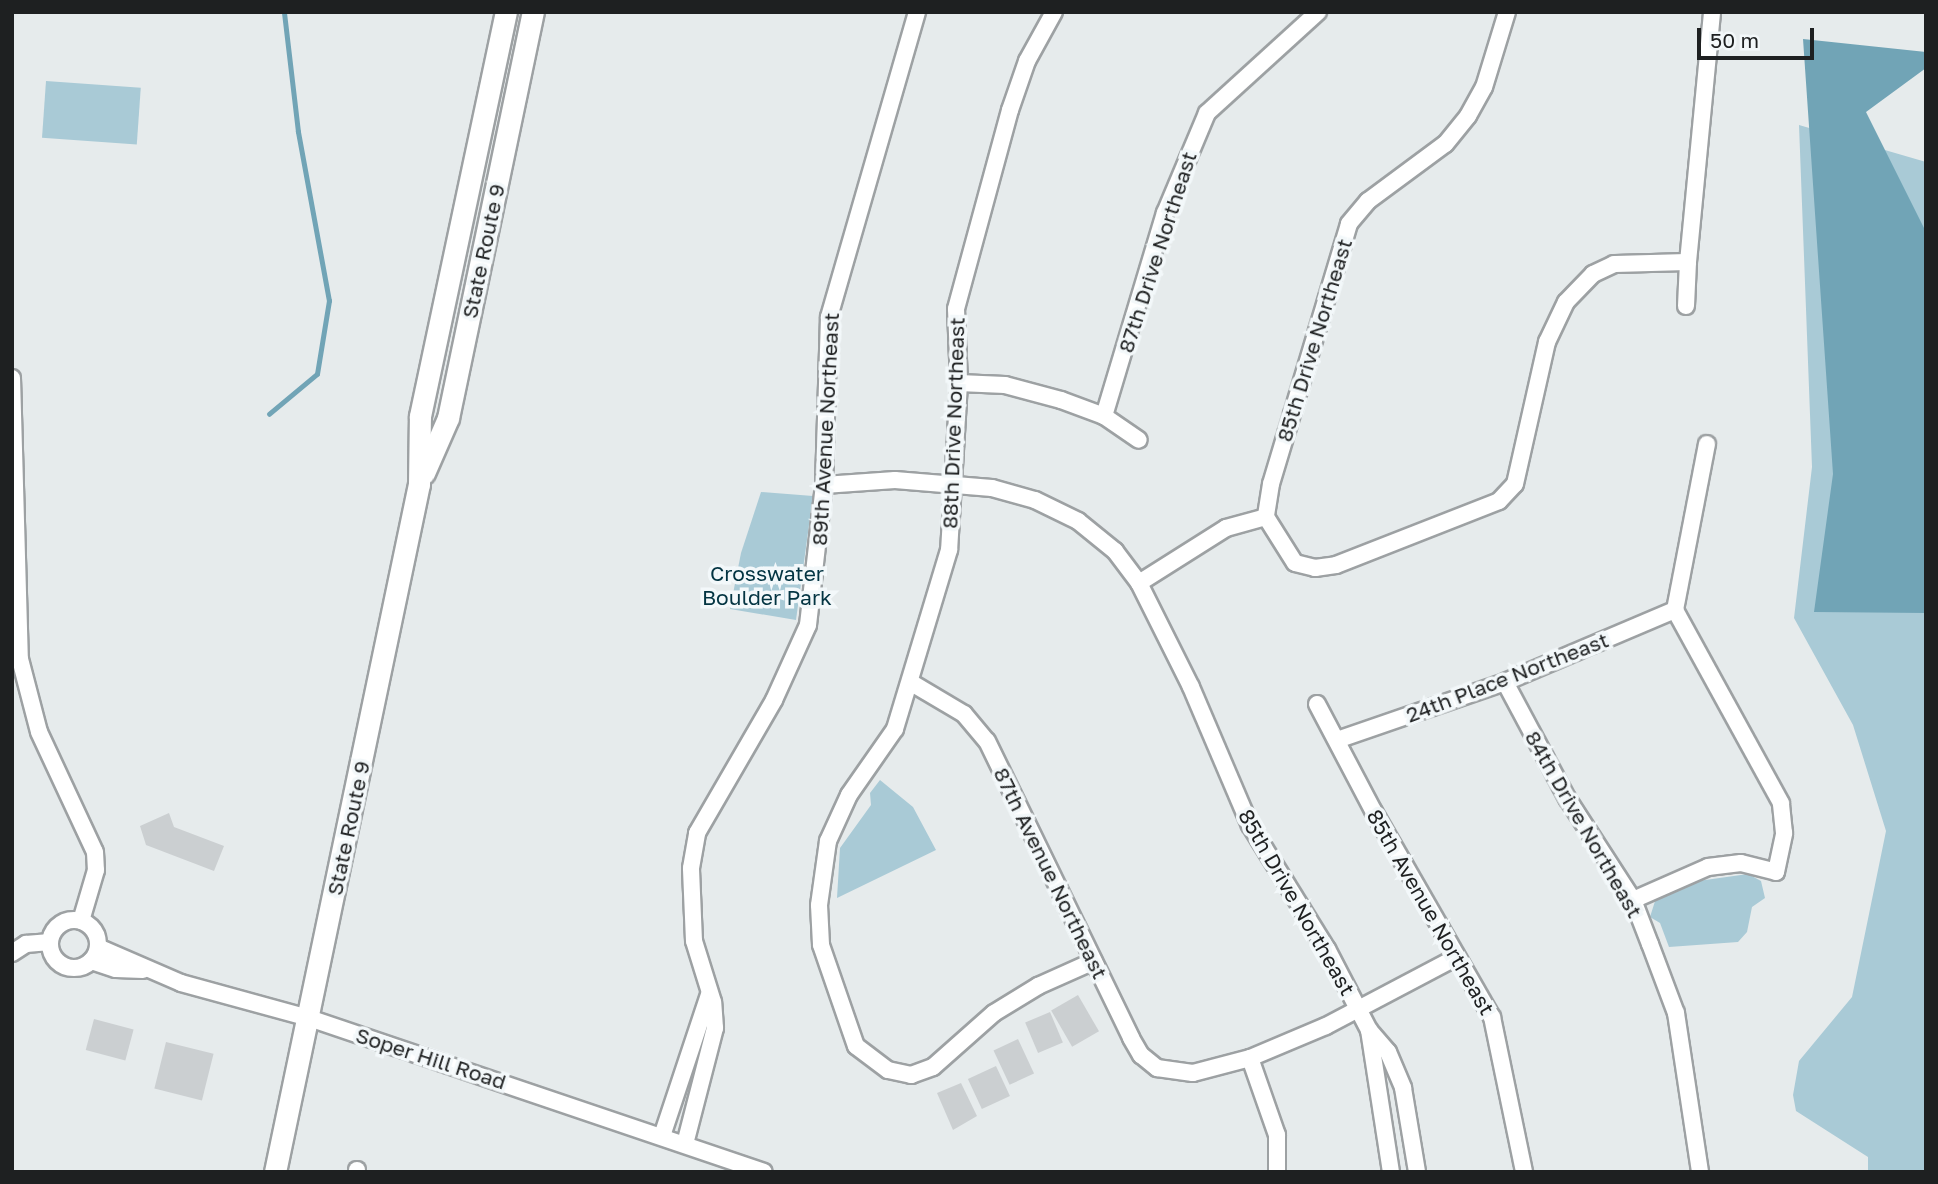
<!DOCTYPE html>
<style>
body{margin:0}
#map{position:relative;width:1938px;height:1184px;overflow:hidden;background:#e6ebec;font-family:"Golos Text",sans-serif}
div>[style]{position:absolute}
.green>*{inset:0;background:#a9cad6;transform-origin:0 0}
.water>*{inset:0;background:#71a4b6}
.stream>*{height:4.5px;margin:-2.25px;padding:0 2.25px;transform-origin:2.25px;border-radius:2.25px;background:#71a4b6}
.building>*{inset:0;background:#cbcfd1;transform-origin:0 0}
.roads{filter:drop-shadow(2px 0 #9da1a3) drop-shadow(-2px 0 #9da1a3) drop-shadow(0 2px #9da1a3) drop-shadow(0 -2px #9da1a3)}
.minor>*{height:16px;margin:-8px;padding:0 8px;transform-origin:8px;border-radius:8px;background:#fff}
.minor>.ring{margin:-8px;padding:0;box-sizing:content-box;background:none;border:16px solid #fff;border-radius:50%}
.major>*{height:21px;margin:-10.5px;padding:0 10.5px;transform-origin:10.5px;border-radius:10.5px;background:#fff}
span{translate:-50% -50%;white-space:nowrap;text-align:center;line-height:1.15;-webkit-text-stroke:7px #f3f8fa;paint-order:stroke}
.street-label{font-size:21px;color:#1e2021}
.park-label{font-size:21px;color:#033442}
.frame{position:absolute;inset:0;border:14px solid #1e2021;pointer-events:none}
.scale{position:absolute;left:1697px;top:28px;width:117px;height:32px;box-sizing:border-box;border:4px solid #1e2021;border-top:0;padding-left:9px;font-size:21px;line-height:24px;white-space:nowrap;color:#1e2021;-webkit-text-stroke:5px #f3f8fa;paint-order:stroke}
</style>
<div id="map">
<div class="green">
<div style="left:46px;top:81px;width:95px;height:57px;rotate:4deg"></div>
<div style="clip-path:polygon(1799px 125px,1926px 162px,1926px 1172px,1868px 1172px,1868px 1157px,1796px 1111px,1793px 1095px,1799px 1061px,1852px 997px,1886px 831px,1853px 725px,1794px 618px,1812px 467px)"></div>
<div style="clip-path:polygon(761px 492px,813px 496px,796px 620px,730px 609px,741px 553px)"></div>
<div style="clip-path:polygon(880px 780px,913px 807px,936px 850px,837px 898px,840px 848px,871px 805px,870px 793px)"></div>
<div style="clip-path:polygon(1748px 874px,1761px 881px,1765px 898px,1752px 907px,1747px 932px,1738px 942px,1669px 947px,1660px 923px,1650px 917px,1656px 898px,1691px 882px)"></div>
</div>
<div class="water">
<div style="clip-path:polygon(1803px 39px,1926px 52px,1926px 68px,1866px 112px,1926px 232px,1926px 613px,1814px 612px,1833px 474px)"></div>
</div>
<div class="stream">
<div style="left:269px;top:414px;width:62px;rotate:-39.8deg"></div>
<div style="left:317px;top:374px;width:74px;rotate:-80.7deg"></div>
<div style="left:329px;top:301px;width:172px;rotate:-100.4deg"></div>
<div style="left:298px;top:132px;width:121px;rotate:-96.7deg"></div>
</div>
<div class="building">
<div style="clip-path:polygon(169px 813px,174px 827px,224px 846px,214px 871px,146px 845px,140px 826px)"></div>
<div style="left:1078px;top:995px;width:42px;height:31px;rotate:60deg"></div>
<div style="left:1050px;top:1012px;width:33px;height:27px;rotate:67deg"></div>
<div style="left:94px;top:1019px;width:41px;height:32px;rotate:15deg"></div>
<div style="left:1018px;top:1039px;width:38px;height:27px;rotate:65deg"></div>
<div style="left:166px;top:1042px;width:49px;height:48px;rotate:14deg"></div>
<div style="left:996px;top:1066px;width:33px;height:31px;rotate:65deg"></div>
<div style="clip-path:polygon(961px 1083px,977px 1116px,953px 1130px,937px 1093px)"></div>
</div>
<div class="roads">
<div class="minor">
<div style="left:1054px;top:12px;width:56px;rotate:118.9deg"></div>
<div style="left:1027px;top:61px;width:52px;rotate:109.1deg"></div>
<div style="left:1010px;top:110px;width:206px;rotate:105.2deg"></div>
<div style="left:956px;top:309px;width:74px;rotate:87.7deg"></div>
<div style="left:959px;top:383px;width:167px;rotate:93.4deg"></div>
<div style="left:949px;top:550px;width:187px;rotate:106.8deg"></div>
<div style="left:895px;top:729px;width:80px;rotate:124.9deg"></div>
<div style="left:849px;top:795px;width:51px;rotate:114.5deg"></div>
<div style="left:828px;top:841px;width:65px;rotate:98deg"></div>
<div style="left:819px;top:905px;width:40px;rotate:87.1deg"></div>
<div style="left:821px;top:945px;width:107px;rotate:70.9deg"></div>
<div style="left:856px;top:1046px;width:40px;rotate:37deg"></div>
<div style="left:888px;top:1070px;width:24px;rotate:12deg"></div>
<div style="left:911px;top:1075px;width:23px;rotate:-20deg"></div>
<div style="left:933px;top:1067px;width:81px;rotate:-41.5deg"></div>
<div style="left:994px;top:1013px;width:52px;rotate:-31.5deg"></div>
<div style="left:1038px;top:986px;width:61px;rotate:-24.1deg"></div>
<div style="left:1507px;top:12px;width:78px;rotate:107deg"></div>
<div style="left:1484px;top:87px;width:33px;rotate:119deg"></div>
<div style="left:1468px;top:116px;width:36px;rotate:129deg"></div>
<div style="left:1445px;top:144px;width:96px;rotate:143.5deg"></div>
<div style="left:1368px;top:201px;width:30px;rotate:130deg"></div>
<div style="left:1349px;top:224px;width:271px;rotate:106.7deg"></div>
<div style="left:1271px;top:484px;width:33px;rotate:99deg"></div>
<div style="left:1266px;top:517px;width:54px;rotate:57.8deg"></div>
<div style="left:1295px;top:563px;width:21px;rotate:14deg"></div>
<div style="left:1315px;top:568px;width:21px;rotate:-8deg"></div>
<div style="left:1336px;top:565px;width:175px;rotate:-21.4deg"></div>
<div style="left:1499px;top:501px;width:23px;rotate:-47deg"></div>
<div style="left:1515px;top:484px;width:146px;rotate:-77.3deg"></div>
<div style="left:1547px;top:342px;width:44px;rotate:-64.6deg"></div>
<div style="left:1566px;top:302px;width:39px;rotate:-46deg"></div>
<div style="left:1593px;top:274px;width:23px;rotate:-25deg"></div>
<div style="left:1614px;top:264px;width:74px;rotate:-1.5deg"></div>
<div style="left:1688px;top:262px;width:251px;rotate:-84.5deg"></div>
<div style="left:1686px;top:306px;width:44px;rotate:-87.4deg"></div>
<div style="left:12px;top:378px;width:281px;rotate:88.4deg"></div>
<div style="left:20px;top:659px;width:75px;rotate:75.4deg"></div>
<div style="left:39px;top:732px;width:132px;rotate:65deg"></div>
<div style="left:95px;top:852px;width:18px;rotate:87deg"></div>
<div style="left:96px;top:870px;width:53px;rotate:106.4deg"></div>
<div style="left:959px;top:383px;width:46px;rotate:2.5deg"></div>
<div style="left:1005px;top:385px;width:58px;rotate:15deg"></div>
<div style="left:1061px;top:400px;width:46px;rotate:20.4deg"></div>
<div style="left:1104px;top:416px;width:42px;rotate:34.4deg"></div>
<div style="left:1104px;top:416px;width:212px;rotate:-73.3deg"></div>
<div style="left:1165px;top:213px;width:108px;rotate:-67.2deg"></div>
<div style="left:1207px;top:113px;width:150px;rotate:-42.3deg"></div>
<div style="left:824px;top:485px;width:71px;rotate:-4deg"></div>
<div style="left:895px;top:480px;width:97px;rotate:4.7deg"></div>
<div style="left:992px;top:488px;width:45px;rotate:15.6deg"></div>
<div style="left:1035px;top:500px;width:48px;rotate:26deg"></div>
<div style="left:1078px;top:521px;width:48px;rotate:39deg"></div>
<div style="left:1115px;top:551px;width:40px;rotate:53deg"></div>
<div style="left:1139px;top:583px;width:116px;rotate:63.4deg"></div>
<div style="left:1191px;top:687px;width:150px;rotate:66.9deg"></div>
<div style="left:1250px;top:825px;width:146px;rotate:58.2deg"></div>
<div style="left:1327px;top:949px;width:91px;rotate:62.6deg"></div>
<div style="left:1369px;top:1030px;width:29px;rotate:49deg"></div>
<div style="left:1388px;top:1052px;width:39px;rotate:67deg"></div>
<div style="left:1403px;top:1088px;width:85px;rotate:80.5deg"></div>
<div style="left:1139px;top:583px;width:103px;rotate:-32.3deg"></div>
<div style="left:1226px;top:528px;width:41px;rotate:-15.4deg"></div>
<div style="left:910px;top:682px;width:63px;rotate:30.7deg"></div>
<div style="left:964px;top:714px;width:35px;rotate:50deg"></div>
<div style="left:987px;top:741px;width:330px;rotate:64.1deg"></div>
<div style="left:1131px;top:1038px;width:20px;rotate:60deg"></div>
<div style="left:1141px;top:1055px;width:21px;rotate:39deg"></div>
<div style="left:1157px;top:1068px;width:36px;rotate:8deg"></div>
<div style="left:1193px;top:1073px;width:59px;rotate:-14.7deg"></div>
<div style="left:1250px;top:1058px;width:82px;rotate:-22.8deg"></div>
<div style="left:1326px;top:1026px;width:148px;rotate:-27.8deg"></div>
<div style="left:1505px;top:682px;width:132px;rotate:61.9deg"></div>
<div style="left:1567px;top:798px;width:121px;rotate:57.1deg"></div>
<div style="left:1633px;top:900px;width:47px;rotate:68.9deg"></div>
<div style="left:1650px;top:944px;width:74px;rotate:69.4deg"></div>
<div style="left:1676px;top:1013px;width:161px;rotate:81.4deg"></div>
<div style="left:1317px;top:704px;width:122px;rotate:62.2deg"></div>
<div style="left:1374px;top:812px;width:237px;rotate:60.1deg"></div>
<div style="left:1492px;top:1017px;width:158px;rotate:78.3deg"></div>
<div style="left:1337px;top:740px;width:178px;rotate:-19deg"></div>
<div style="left:1505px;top:682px;width:185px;rotate:-23deg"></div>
<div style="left:1633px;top:900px;width:82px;rotate:-23.7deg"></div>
<div style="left:1708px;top:867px;width:33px;rotate:-7deg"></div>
<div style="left:1741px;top:863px;width:36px;rotate:14deg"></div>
<div style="left:1776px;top:872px;width:40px;rotate:-78deg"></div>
<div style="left:1784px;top:833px;width:30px;rotate:-96deg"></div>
<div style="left:1781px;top:803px;width:220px;rotate:-118.8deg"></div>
<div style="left:1675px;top:610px;width:169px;rotate:-79.1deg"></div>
<div class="ring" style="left:50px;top:920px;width:32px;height:32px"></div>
<div style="left:98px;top:947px;width:90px;rotate:23.4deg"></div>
<div style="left:181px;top:983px;width:133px;rotate:15.3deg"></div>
<div style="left:309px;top:1018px;width:480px;rotate:18.7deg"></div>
<div style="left:12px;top:953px;width:17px;rotate:-33deg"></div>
<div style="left:26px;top:944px;width:24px;rotate:-5deg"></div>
<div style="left:91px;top:961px;width:26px;rotate:18deg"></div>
<div style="left:116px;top:969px;width:27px;rotate:2deg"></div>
<div style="left:1369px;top:1030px;width:144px;rotate:81.2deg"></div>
<div style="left:1250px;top:1058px;width:82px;rotate:70.7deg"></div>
<div style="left:1277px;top:1135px;width:37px;rotate:90deg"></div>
<div style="left:662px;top:1136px;width:149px;rotate:-71.6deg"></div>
<div style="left:685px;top:1144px;width:120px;rotate:-75.5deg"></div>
<div style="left:715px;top:1028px;width:26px;rotate:-94deg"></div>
<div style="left:713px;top:1002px;width:64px;rotate:-107.3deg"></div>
<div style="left:694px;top:941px;width:73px;rotate:-92.4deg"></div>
<div style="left:691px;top:868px;width:36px;rotate:-80deg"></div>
<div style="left:697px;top:833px;width:154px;rotate:-59.9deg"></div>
<div style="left:774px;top:700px;width:82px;rotate:-65.6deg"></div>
<div style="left:808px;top:625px;width:141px;rotate:-83.5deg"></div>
<div style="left:824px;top:485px;width:168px;rotate:-88.3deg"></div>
<div style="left:829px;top:317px;width:317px;rotate:-73.9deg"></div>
<div style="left:357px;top:1170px;width:2px;rotate:90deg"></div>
</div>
<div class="major">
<div style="left:424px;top:473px;width:60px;rotate:-66.4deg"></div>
<div style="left:448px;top:418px;width:415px;rotate:-78.2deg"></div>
<div style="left:275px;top:1172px;width:703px;rotate:-78.18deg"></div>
<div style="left:419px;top:484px;width:68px;rotate:-89.2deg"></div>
<div style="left:420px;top:416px;width:413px;rotate:-78deg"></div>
</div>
</div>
<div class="street-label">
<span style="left:483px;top:251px;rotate:-78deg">State Route 9</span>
<span style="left:1157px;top:252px;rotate:-72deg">87th Drive Northeast</span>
<span style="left:1314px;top:340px;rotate:-73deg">85th Drive Northeast</span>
<span style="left:953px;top:423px;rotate:-88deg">88th Drive Northeast</span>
<span style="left:825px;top:429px;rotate:-87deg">89th Avenue Northeast</span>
<span style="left:1507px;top:677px;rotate:-21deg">24th Place Northeast</span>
<span style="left:1584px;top:824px;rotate:60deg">84th Drive Northeast</span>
<span style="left:348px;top:828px;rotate:-78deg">State Route 9</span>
<span style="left:1051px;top:873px;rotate:64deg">87th Avenue Northeast</span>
<span style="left:1297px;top:902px;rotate:60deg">85th Drive Northeast</span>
<span style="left:1431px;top:912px;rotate:60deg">85th Avenue Northeast</span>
<span style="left:431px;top:1058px;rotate:18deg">Soper Hill Road</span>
</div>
<div class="park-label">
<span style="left:767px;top:585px">Crosswater<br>Boulder Park</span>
</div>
<div class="frame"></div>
<div class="scale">50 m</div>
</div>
